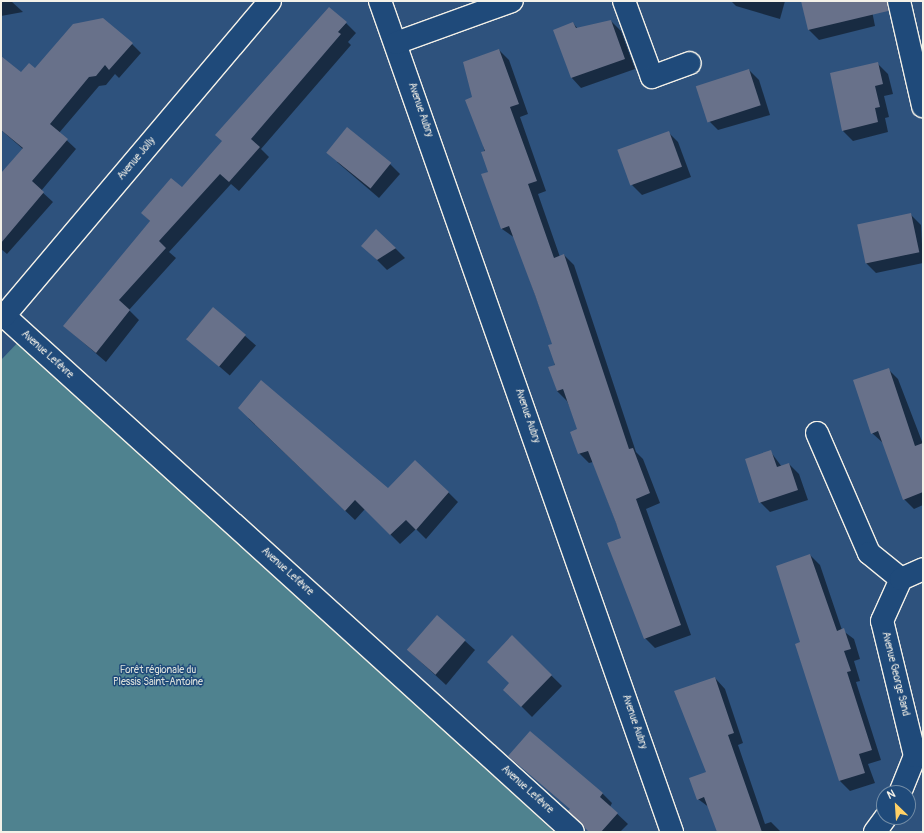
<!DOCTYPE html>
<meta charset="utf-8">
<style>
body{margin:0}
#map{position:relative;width:924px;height:833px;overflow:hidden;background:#2e527d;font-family:Pangolin,sans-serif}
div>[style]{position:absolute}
.green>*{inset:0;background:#4f828f}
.shadow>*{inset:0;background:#0007;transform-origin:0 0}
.building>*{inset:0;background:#68718a;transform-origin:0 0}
.roads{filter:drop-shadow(1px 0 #f4f1e8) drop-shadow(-1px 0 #f4f1e8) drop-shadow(0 1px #f4f1e8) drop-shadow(0 -1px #f4f1e8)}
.minor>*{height:22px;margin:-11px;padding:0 11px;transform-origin:11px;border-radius:11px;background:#1f4a7a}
span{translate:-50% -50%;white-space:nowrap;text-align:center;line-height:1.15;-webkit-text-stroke:3px #1f4a7a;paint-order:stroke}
.street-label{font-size:10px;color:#f4f1e8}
.park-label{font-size:10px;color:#dbe0db}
.frame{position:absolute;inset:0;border:2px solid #f4f1e8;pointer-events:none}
.north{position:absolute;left:876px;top:785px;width:40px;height:40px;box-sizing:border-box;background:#1f4a7a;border:1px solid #748da6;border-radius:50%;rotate:335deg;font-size:11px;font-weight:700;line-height:16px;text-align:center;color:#f4f1e8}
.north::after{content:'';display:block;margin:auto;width:14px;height:18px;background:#ffd166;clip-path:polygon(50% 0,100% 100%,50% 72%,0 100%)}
</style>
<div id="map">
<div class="green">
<div style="clip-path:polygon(24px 336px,554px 832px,1px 832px,1px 360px)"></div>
</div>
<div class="shadow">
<div style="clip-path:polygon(1px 1px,11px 1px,23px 12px,1px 16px)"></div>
<div style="clip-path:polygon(731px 1px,785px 1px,780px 19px,736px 6px)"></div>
<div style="clip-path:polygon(802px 1px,870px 1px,875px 26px,819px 40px,809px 30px)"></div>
<div style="clip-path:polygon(611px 21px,621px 31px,635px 69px,581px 88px,571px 77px,573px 23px,578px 29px)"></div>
<div style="clip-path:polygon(346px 23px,356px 33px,348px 42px,351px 45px,261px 149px,269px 157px,239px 191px,231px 184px,169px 252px,176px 258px,129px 310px,139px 320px,106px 362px,64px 326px,151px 222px,142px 213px,182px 188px)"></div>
<div style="clip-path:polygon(132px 44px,141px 53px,119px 78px,115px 74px,106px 85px,99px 86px,59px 133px,76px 149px,41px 191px,53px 202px,7px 254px,1px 249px,1px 174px,23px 149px,1px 130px,1px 71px,21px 74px)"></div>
<div style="clip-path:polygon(499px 50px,509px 60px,528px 114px,520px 117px,546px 191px,538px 194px,560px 257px,564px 255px,574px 265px,636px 452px,643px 459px,660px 503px,646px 509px,691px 635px,655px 648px,645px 638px,622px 538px,593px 462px,589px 463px,579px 453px,579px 429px,567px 401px,557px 391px,553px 345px,515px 238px,502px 229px,482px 175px,489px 172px,473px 98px)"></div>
<div style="clip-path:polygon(878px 64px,888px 74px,893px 94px,884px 96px,889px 117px,885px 118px,888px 132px,853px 141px,843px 131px)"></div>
<div style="clip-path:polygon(749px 70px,759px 80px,770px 115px,718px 130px,708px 120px)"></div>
<div style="clip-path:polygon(668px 132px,678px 142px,691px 177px,642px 195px,632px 185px)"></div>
<div style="clip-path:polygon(337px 162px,390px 164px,400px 174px,379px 198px)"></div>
<div style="clip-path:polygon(910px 214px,921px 225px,923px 263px,876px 273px,866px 263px)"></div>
<div style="clip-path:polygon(363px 246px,395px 248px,405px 258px,387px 270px)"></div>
<div style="left:213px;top:308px;width:57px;height:40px;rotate:41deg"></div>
<div style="clip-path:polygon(888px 369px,898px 379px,923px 444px,923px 505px,914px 509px,904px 499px,883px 443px,872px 433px)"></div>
<div style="clip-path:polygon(248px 418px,388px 489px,448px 492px,458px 502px,426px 539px,416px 529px,400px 544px,365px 509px,355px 520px)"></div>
<div style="clip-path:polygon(770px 451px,782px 467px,789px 464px,799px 474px,808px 500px,770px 512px,760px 502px)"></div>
<div style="clip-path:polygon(810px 555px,820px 565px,842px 630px,854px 639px,860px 659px,854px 661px,860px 681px,856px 682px,881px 760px,868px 764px,875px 783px,850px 791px,840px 781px,796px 645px,801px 643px)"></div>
<div style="clip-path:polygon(512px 637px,562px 686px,532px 717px,505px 690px,510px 683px)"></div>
<div style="clip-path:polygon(465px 641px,475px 650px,446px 685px,408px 650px)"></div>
<div style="clip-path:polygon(715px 678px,725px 689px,743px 743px,738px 745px,765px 824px,771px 822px,781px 832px,723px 832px,710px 808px,698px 799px,707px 773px)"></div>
<div style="clip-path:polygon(602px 793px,612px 803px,610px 807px,628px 824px,620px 832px,590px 832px,570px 811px)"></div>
</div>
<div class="building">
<div style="clip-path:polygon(801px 1px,887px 1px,888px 11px,808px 30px)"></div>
<div style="clip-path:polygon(329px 7px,347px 22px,338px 32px,341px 34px,251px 139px,260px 147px,229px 182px,220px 174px,159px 241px,166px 248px,119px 300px,130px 310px,96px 353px,63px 326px,150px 221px,141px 213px,171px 178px,182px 187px,222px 141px,215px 135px)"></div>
<div style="clip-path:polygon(103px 18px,133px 43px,109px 70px,105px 65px,96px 76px,89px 77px,50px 124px,68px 139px,32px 181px,44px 192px,1px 243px,1px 173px,23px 148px,1px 130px,1px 56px,21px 72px,29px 63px,35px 68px,73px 24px)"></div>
<div style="clip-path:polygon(611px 20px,625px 59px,571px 78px,553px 30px,573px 22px,576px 28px)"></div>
<div style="clip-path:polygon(499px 49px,519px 104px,510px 107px,537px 181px,528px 184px,554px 258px,564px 254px,629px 449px,633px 448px,650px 493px,636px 499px,681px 625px,644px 639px,607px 543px,621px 538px,616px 523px,588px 451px,578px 454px,570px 432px,577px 429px,563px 389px,557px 391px,548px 367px,555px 365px,548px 345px,552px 344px,535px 295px,509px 226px,501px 229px,481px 174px,488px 172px,481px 152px,485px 151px,465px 100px,472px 97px,463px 62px)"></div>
<div style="clip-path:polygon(878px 62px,883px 84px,875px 86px,880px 107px,875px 108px,878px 122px,842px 131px,830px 73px)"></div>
<div style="left:749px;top:69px;width:38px;height:56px;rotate:72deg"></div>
<div style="left:347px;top:127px;width:57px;height:33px;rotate:39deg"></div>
<div style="left:669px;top:131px;width:38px;height:55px;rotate:70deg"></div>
<div style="left:911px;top:213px;width:40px;height:55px;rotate:78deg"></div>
<div style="clip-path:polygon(376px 229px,396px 248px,377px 260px,361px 246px)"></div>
<div style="left:213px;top:307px;width:43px;height:42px;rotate:40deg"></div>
<div style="clip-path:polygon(889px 368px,915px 446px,923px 443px,923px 492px,903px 500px,878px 431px,871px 434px,853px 380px)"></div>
<div style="clip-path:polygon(261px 380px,388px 488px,415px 460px,449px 492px,416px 530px,406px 520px,390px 535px,355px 500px,345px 511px,238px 408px)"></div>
<div style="clip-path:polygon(771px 450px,777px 467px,789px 463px,798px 490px,759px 503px,745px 459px)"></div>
<div style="clip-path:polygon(810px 554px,837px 631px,844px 628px,851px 649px,844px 651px,851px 671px,847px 672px,872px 750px,859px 754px,865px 773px,839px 781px,795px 644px,800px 642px,776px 566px)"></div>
<div style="left:437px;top:615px;width:38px;height:46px;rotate:41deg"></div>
<div style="clip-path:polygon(512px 635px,552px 675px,521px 707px,503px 690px,509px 683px,487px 662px)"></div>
<div style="clip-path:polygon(715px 677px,734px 733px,728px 735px,762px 832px,717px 832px,704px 797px,697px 800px,689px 778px,706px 772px,674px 691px)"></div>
<div style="clip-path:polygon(530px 731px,603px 793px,600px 797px,618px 813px,601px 832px,589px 832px,568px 811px,570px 809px,508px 756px)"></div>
</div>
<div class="roads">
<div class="minor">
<div style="left:380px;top:1px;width:881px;rotate:70.64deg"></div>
<div style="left:624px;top:1px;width:81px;rotate:69.8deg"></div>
<div style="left:652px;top:77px;width:40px;rotate:-20.2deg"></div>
<div style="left:899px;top:1px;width:108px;rotate:77.1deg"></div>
<div style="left:396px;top:43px;width:123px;rotate:-19.9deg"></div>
<div style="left:1px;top:313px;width:772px;rotate:42.22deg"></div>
<div style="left:4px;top:316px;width:412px;rotate:-49.8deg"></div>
<div style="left:817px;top:433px;width:131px;rotate:66.6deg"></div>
<div style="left:869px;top:553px;width:41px;rotate:39.1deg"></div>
<div style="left:900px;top:793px;width:40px;rotate:-68deg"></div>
<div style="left:915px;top:756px;width:139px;rotate:-103.7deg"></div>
<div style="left:882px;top:621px;width:46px;rotate:-65.7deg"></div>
<div style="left:901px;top:579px;width:24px;rotate:-24deg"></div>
<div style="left:875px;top:832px;width:19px;rotate:-54deg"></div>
</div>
</div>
<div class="street-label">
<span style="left:420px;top:110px;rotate:71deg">Avenue Aubry</span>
<span style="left:137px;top:159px;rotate:-50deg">Avenue Jolly</span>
<span style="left:47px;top:355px;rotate:42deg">Avenue Lefèvre</span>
<span style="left:527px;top:416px;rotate:71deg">Avenue Aubry</span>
<span style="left:287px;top:572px;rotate:42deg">Avenue Lefèvre</span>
<span style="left:895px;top:674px;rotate:76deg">Avenue George Sand</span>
<span style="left:634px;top:722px;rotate:71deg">Avenue Aubry</span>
<span style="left:527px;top:790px;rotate:42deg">Avenue Lefèvre</span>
</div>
<div class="park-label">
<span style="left:158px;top:676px">Forêt régionale du<br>Plessis Saint-Antoine</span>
</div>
<div class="frame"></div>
<div class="north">N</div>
</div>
